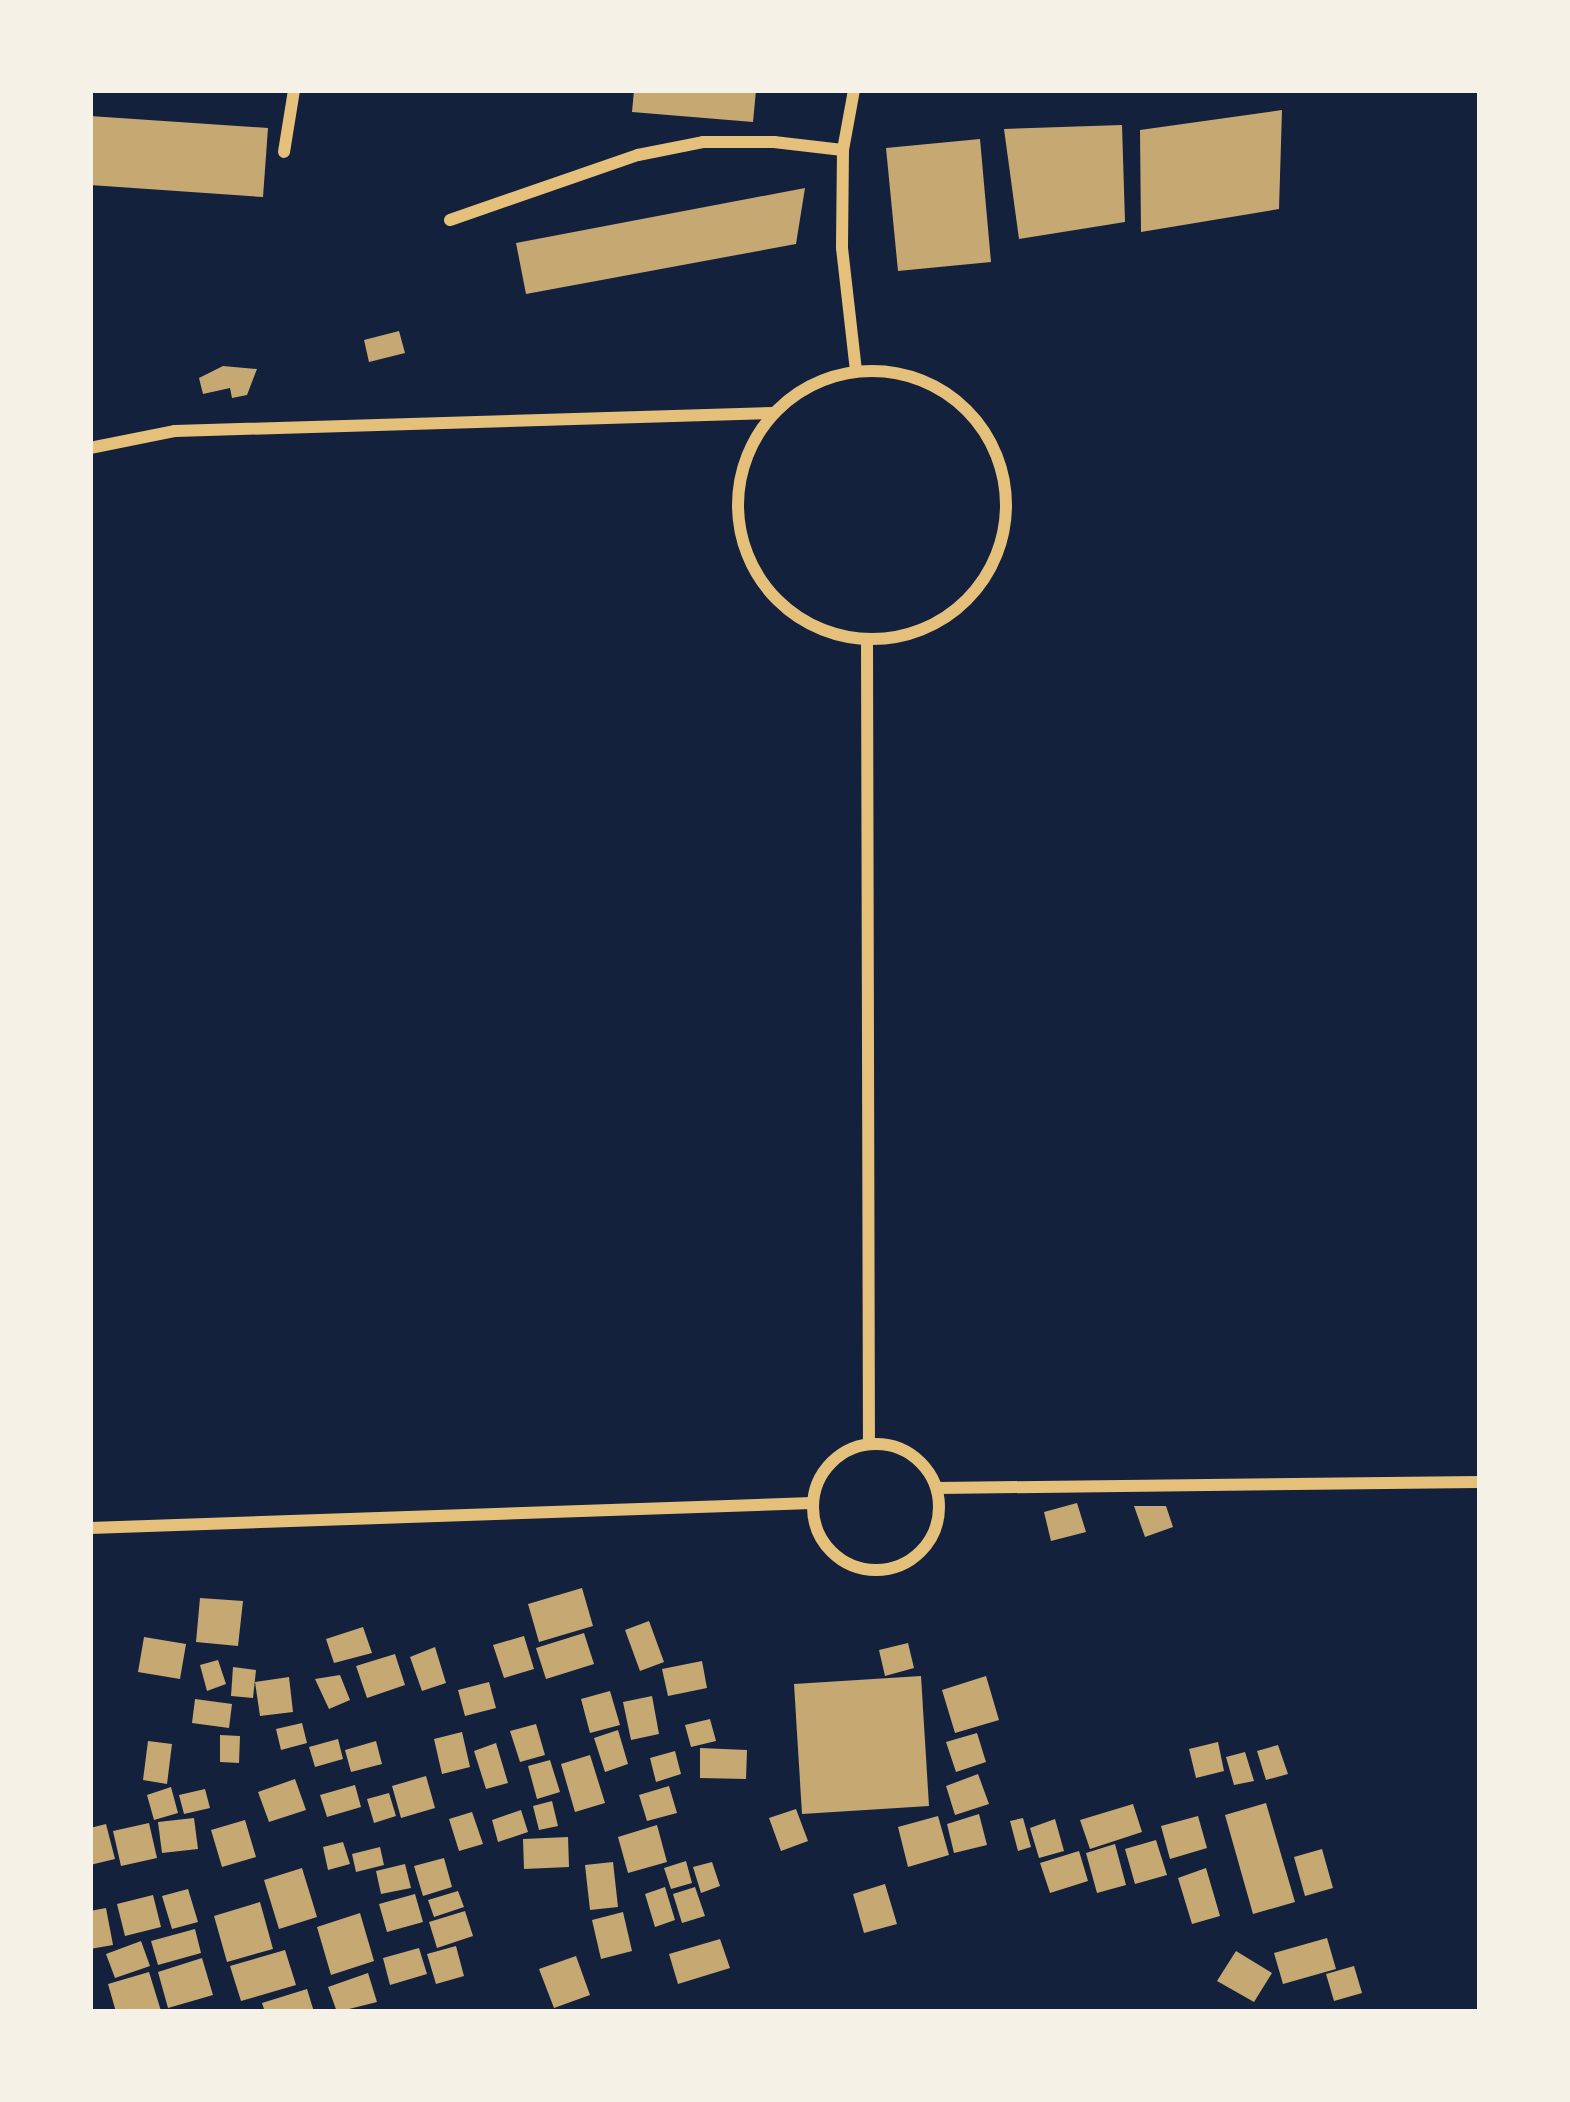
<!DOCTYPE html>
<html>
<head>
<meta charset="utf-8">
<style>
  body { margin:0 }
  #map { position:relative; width:1570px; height:2102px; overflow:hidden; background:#14213d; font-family:Karla,sans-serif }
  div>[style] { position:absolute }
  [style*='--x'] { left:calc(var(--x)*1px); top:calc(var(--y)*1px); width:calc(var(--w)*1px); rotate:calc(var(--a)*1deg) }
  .building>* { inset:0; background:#c6a872 }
  .minor>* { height:12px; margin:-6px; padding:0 6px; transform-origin:6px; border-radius:6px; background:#e5c07b }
  .minor>.ring { margin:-6px; padding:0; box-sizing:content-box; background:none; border:12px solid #e5c07b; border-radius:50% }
  span { translate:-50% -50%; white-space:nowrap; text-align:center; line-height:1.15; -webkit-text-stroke:9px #f6f1e7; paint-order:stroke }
  .frame { position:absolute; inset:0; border:93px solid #f6f1e7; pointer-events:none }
</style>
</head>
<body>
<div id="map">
  <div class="building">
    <div style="clip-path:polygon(634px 90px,756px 90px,753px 122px,632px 112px)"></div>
    <div style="clip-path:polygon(1282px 110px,1279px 209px,1141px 232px,1140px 130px)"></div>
    <div style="clip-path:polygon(90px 116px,268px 128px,263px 197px,90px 185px)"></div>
    <div style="clip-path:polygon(1122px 125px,1125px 222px,1019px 239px,1004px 129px)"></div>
    <div style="clip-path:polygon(980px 139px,991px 262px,898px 271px,886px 148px)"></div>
    <div style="clip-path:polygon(805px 188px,796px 244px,526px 294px,516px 243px)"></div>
    <div style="clip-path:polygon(399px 331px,405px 353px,369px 362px,364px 340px)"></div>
    <div style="clip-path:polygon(223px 366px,257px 369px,247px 395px,232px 398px,230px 388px,203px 394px,199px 378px)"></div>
    <div style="clip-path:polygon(1077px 1503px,1086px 1532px,1051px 1541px,1044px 1512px)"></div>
    <div style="clip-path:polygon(1134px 1506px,1166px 1506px,1173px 1527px,1145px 1537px)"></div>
    <div style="clip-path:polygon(582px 1588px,593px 1626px,539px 1642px,528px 1604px)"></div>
    <div style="clip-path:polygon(200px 1598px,243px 1601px,238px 1646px,196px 1642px)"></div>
    <div style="clip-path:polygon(649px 1621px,664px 1662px,640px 1671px,625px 1630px)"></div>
    <div style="clip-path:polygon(363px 1627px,372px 1653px,334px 1663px,326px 1639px)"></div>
    <div style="clip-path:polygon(584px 1633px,594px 1664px,546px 1679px,536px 1648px)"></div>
    <div style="clip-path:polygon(524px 1636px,534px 1669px,504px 1678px,493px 1645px)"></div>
    <div style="clip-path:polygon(144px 1637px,186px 1644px,180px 1679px,138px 1672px)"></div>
    <div style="clip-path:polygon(908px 1643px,914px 1668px,885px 1676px,879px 1650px)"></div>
    <div style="clip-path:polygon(435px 1647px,446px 1683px,422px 1691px,410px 1657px)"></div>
    <div style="clip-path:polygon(395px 1654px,405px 1685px,367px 1698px,356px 1666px)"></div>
    <div style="clip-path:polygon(218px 1660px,226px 1684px,207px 1691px,200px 1665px)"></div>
    <div style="clip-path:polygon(702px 1661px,707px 1688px,668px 1696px,662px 1669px)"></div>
    <div style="clip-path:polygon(233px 1667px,256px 1670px,253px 1698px,231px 1696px)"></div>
    <div style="clip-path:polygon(340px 1675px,350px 1700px,329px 1709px,315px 1679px)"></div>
    <div style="clip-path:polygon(921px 1676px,929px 1806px,802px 1814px,794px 1684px)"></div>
    <div style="clip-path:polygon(986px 1676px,999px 1720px,955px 1733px,942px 1690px)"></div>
    <div style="clip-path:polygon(289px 1677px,293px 1712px,260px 1716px,255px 1682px)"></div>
    <div style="clip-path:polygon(489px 1682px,496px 1708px,465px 1716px,458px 1690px)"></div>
    <div style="clip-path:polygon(610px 1691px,620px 1725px,590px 1733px,581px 1699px)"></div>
    <div style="clip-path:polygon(652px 1696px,659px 1734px,631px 1740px,623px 1702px)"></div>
    <div style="clip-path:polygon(195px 1699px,232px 1704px,229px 1728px,192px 1723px)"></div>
    <div style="clip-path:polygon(710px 1719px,716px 1741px,691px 1747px,685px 1725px)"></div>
    <div style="clip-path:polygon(302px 1723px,307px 1743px,281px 1750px,276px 1729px)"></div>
    <div style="clip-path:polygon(536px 1724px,545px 1755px,520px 1762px,510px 1731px)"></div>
    <div style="clip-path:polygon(618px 1730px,628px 1764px,605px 1772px,594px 1738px)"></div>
    <div style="clip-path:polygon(462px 1732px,470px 1767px,442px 1774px,434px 1739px)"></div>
    <div style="clip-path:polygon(977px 1733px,986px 1762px,956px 1772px,946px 1742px)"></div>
    <div style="clip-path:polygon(220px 1735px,240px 1736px,239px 1763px,220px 1762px)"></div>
    <div style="clip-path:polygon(338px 1739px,343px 1759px,315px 1767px,309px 1747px)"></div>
    <div style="clip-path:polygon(148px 1741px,172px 1744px,167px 1784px,143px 1780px)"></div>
    <div style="clip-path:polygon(376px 1741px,382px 1764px,351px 1772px,345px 1750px)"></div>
    <div style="clip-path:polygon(1218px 1742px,1224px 1771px,1196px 1778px,1189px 1749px)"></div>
    <div style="clip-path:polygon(496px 1743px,508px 1783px,486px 1789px,474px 1751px)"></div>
    <div style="clip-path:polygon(1278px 1745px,1288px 1774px,1266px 1780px,1257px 1751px)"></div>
    <div style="clip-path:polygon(700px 1748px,747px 1750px,746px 1779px,700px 1778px)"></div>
    <div style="clip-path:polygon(675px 1751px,681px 1774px,656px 1782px,650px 1758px)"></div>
    <div style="clip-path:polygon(1245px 1752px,1254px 1781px,1234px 1785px,1226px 1757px)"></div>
    <div style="clip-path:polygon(590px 1755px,605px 1803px,575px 1812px,561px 1764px)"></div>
    <div style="clip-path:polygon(550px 1760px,560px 1792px,537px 1799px,528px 1766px)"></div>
    <div style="clip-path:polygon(978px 1774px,989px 1804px,955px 1815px,946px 1786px)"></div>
    <div style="clip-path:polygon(426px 1776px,435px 1808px,401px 1818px,392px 1786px)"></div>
    <div style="clip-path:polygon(295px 1779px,306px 1810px,269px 1822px,258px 1792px)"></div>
    <div style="clip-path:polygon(355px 1785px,361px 1807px,327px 1817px,320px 1795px)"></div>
    <div style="clip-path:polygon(669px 1786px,677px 1813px,647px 1821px,639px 1795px)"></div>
    <div style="clip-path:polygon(171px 1787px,178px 1813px,154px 1820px,147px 1795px)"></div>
    <div style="clip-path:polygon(205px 1789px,210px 1808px,184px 1814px,179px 1795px)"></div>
    <div style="clip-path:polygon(389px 1793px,396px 1816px,374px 1823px,367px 1799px)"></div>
    <div style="clip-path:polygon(552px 1801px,558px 1826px,539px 1830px,533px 1806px)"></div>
    <div style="clip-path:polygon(1266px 1803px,1295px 1902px,1253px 1914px,1225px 1815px)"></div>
    <div style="clip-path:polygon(1133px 1804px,1142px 1832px,1090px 1849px,1080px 1820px)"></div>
    <div style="clip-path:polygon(796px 1809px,808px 1841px,781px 1851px,769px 1818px)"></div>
    <div style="clip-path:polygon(521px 1810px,528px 1832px,498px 1842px,492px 1820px)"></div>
    <div style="clip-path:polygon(472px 1812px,483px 1844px,459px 1851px,449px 1819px)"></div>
    <div style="clip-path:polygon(979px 1814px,987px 1845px,954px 1853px,947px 1824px)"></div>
    <div style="clip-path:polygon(938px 1816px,949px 1855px,908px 1867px,898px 1827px)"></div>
    <div style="clip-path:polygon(1198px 1816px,1207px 1848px,1170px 1859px,1161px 1826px)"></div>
    <div style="clip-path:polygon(194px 1818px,198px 1849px,162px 1853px,158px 1822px)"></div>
    <div style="clip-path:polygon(1023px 1818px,1031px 1847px,1018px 1851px,1010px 1821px)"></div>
    <div style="clip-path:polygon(1055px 1819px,1064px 1851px,1039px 1858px,1030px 1828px)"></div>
    <div style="clip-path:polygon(245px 1820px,256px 1857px,222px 1867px,211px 1830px)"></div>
    <div style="clip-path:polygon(149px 1823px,157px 1858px,121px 1866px,113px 1831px)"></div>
    <div style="clip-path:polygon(106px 1824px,115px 1859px,90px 1865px,90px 1828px)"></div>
    <div style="clip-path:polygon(657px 1825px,667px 1862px,628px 1873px,618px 1837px)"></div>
    <div style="clip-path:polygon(568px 1837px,569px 1867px,524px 1869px,523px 1839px)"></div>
    <div style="clip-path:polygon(1156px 1840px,1167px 1875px,1135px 1884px,1125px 1849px)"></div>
    <div style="clip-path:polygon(343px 1842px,350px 1864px,328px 1870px,323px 1847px)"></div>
    <div style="clip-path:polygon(1115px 1844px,1126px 1885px,1097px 1893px,1086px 1853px)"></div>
    <div style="clip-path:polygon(380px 1847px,384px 1865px,356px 1872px,352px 1854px)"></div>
    <div style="clip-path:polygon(1322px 1849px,1333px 1888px,1305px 1896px,1294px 1857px)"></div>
    <div style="clip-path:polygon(1079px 1851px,1088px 1881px,1050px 1893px,1040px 1863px)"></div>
    <div style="clip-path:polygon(444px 1858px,452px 1887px,423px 1896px,414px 1866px)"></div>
    <div style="clip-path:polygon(686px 1861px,692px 1883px,671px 1889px,664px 1868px)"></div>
    <div style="clip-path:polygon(613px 1862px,618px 1907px,590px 1910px,585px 1865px)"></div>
    <div style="clip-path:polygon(712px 1862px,720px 1886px,701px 1893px,693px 1867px)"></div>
    <div style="clip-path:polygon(405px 1864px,411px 1888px,381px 1894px,376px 1871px)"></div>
    <div style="clip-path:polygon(302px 1868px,317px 1917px,279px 1929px,264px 1880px)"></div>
    <div style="clip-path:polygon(1206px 1868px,1220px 1916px,1192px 1924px,1178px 1878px)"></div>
    <div style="clip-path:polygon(885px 1884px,897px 1924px,864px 1933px,853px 1894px)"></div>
    <div style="clip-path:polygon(665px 1887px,675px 1920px,655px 1927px,645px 1894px)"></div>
    <div style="clip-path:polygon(695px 1887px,705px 1916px,682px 1923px,673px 1894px)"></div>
    <div style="clip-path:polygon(188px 1889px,198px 1922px,172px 1929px,162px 1896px)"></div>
    <div style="clip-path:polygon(458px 1891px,464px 1907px,434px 1917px,428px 1900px)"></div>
    <div style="clip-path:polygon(415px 1894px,423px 1922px,387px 1932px,379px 1904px)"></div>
    <div style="clip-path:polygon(153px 1895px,161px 1927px,125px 1936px,117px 1904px)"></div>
    <div style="clip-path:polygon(260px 1902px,273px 1949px,227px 1962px,214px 1916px)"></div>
    <div style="clip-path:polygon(106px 1908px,113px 1945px,90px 1949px,90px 1911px)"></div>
    <div style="clip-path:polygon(465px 1911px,473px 1936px,437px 1948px,429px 1922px)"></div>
    <div style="clip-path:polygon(623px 1912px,632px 1951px,601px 1959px,592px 1920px)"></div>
    <div style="clip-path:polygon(360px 1913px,374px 1961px,331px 1975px,317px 1927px)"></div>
    <div style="clip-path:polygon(195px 1929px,201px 1953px,158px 1965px,151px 1941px)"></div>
    <div style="clip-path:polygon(1327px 1938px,1336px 1969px,1283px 1984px,1274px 1953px)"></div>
    <div style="clip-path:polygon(720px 1939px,730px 1968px,678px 1984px,669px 1954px)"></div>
    <div style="clip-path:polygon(141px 1941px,150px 1966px,115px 1978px,106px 1954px)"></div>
    <div style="clip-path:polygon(456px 1946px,464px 1976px,436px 1984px,427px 1954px)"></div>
    <div style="clip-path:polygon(419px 1948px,427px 1974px,390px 1985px,383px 1958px)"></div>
    <div style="clip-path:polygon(285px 1950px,296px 1985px,241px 2001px,230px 1966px)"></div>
    <div style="clip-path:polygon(1236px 1951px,1272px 1973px,1254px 2002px,1217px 1981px)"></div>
    <div style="clip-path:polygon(576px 1956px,590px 1995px,554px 2008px,539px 1969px)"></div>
    <div style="clip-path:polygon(202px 1958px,213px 1995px,168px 2008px,158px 1972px)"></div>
    <div style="clip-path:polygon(1354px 1966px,1362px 1993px,1334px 2001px,1326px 1974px)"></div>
    <div style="clip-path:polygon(149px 1972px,161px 2011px,116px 2012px,108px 1984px)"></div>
    <div style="clip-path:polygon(368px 1973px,377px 2002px,337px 2012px,328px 1987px)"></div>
    <div style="clip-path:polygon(307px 1989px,314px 2012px,265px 2012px,262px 2003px)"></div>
  </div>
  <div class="minor">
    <div style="--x:854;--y:90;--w:61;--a:100.4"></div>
    <div style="--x:843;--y:150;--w:98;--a:90.6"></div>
    <div style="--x:842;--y:248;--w:124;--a:83.5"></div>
    <div style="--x:284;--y:152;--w:63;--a:-80.8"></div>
    <div style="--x:450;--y:220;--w:199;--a:-19.1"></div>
    <div style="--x:638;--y:155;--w:66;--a:-11.3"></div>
    <div style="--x:703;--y:142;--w:71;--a:0"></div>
    <div style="--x:774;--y:142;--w:69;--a:6.6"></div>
    <div class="ring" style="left:738px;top:371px;width:256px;height:256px"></div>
    <div style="--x:90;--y:448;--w:87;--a:-11.3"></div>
    <div style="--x:175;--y:431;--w:598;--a:-1.72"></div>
    <div style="--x:867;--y:640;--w:804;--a:89.86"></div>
    <div class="ring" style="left:813px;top:1444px;width:114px;height:114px"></div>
    <div style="--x:937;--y:1488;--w:543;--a:-0.63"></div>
    <div style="--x:90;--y:1528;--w:722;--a:-1.98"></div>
  </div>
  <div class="frame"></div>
</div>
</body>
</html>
